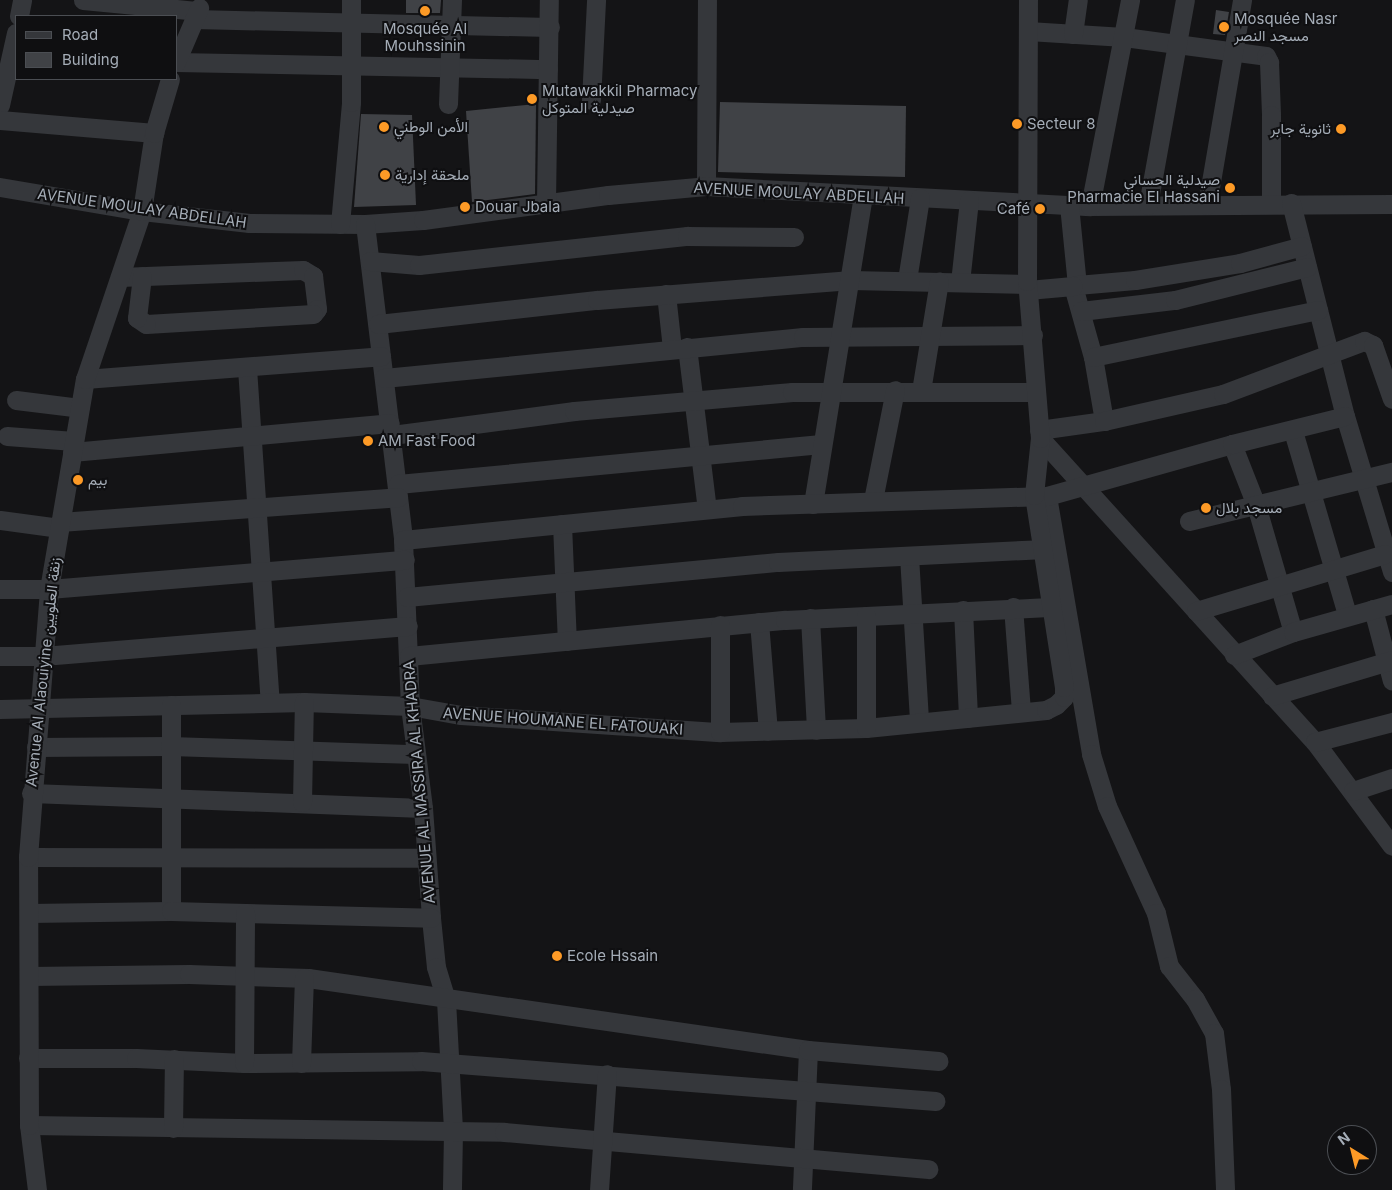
<!DOCTYPE html>
<html>
<head>
<meta charset="utf-8">
<style>
  body { margin:0 }
  #map { position:relative; width:1392px; height:1190px; overflow:hidden; background:#141416; font-family:Inter,Vazirmatn,sans-serif }
  div>[style] { position:absolute }
  [style*='--x'] { left:calc(var(--x)*1px); top:calc(var(--y)*1px); width:calc(var(--w)*1px); rotate:calc(var(--a)*1deg) }
  .building>* { inset:0; background:#404246 }
  .minor>* { height:19px; margin:-9.5px; padding:0 9.5px; transform-origin:9.5px; border-radius:9.5px; background:#35373b }
  .dots>* { width:14px; height:14px; translate:-50% -50%; box-sizing:border-box; border:2px solid #0f0f11; border-radius:50% }
  span { translate:-50% -50%; white-space:nowrap; text-align:center; line-height:1.15; -webkit-text-stroke:4px #0f0f11; paint-order:stroke }
  .poi-label { font-size:15px; color:#a5adb7 }
  .left { translate:0 -50%; text-align:left }
  .right { translate:-100% -50%; text-align:right }
  .street-label { font-size:15px; color:#a5adb7 }
  .legend { position:absolute; left:15px; top:15px; width:162px; height:65px; box-sizing:border-box; background:#0f0f11; border:1px solid #4b4e53; margin:0; padding:6px 9px; list-style:none; font-size:15px; color:#a5adb7 }
  .legend li { display:flex; align-items:center; gap:10px; height:25px }
  .legend b { width:25px; border:1px solid #4b4e53 }
  .north { position:absolute; left:1327px; top:1125px; width:50px; height:50px; box-sizing:border-box; background:#0f0f11; border:1px solid #4b4e53; border-radius:50%; rotate:324deg; font-size:14px; font-weight:700; line-height:20px; text-align:center; color:#a5adb7 }
  .north::after { content:''; display:block; margin:auto; width:18px; height:22px; background:#fd9a26; clip-path:polygon(50% 0,100% 100%,50% 72%,0 100%) }
</style>
</head>
<body>
<div id="map">
  <div class="building">
    <div style="clip-path:polygon(406px 0,441px 0,440px 13px,406px 13px)"></div>
    <div style="clip-path:polygon(1216px 10px,1229px 12px,1225px 35px,1213px 34px)"></div>
    <div style="clip-path:polygon(720px 102px,906px 106px,905px 177px,718px 172px)"></div>
    <div style="clip-path:polygon(536px 104px,535px 194px,472px 202px,466px 111px)"></div>
    <div style="clip-path:polygon(361px 114px,412px 115px,416px 205px,354px 207px)"></div>
  </div>
  <div class="minor">
    <div style="--x:83;--y:0;--w:116;--a:5.5"></div>
    <div style="--x:19;--y:16;--w:16;--a:-79"></div>
    <div style="--x:194;--y:19;--w:356;--a:1.3"></div>
    <div style="--x:1028;--y:31;--w:96;--a:3.6"></div>
    <div style="--x:1124;--y:37;--w:143;--a:7.6"></div>
    <div style="--x:1266;--y:56;--w:7;--a:63"></div>
    <div style="--x:1269;--y:62;--w:53;--a:87.8"></div>
    <div style="--x:1271;--y:115;--w:88;--a:90"></div>
    <div style="--x:1073;--y:34;--w:34;--a:-82"></div>
    <div style="--x:176;--y:62;--w:372;--a:1.1"></div>
    <div style="--x:176;--y:62;--w:59;--a:-66.9"></div>
    <div style="--x:591;--y:100;--w:100;--a:-87.1"></div>
    <div style="--x:448;--y:104;--w:104;--a:-87.8"></div>
    <div style="--x:0;--y:105;--w:74;--a:-77.5"></div>
    <div style="--x:0;--y:120;--w:155;--a:4.8"></div>
    <div style="--x:706;--y:186;--w:186;--a:-89.7"></div>
    <div style="--x:0;--y:187;--w:144;--a:9.6"></div>
    <div style="--x:142;--y:211;--w:108;--a:6.4"></div>
    <div style="--x:249;--y:223;--w:116;--a:0.5"></div>
    <div style="--x:365;--y:224;--w:58;--a:-3.9"></div>
    <div style="--x:423;--y:220;--w:187;--a:-7.7"></div>
    <div style="--x:608;--y:195;--w:98;--a:-5.2"></div>
    <div style="--x:706;--y:186;--w:385;--a:3"></div>
    <div style="--x:1090;--y:206;--w:302;--a:-0.4"></div>
    <div style="--x:546;--y:203;--w:203;--a:-89.2"></div>
    <div style="--x:1291;--y:203;--w:220;--a:75.8"></div>
    <div style="--x:1345;--y:416;--w:163;--a:73.2"></div>
    <div style="--x:1069;--y:205;--w:80;--a:84.3"></div>
    <div style="--x:1077;--y:285;--w:4;--a:166"></div>
    <div style="--x:1073;--y:286;--w:74;--a:74.3"></div>
    <div style="--x:1093;--y:357;--w:65;--a:80.2"></div>
    <div style="--x:1148;--y:205;--w:208;--a:-79.8"></div>
    <div style="--x:1207;--y:205;--w:208;--a:-80.3"></div>
    <div style="--x:1090;--y:206;--w:210;--a:-79"></div>
    <div style="--x:340;--y:224;--w:122;--a:-84.8"></div>
    <div style="--x:351;--y:102;--w:102;--a:-90"></div>
    <div style="--x:365;--y:224;--w:318;--a:83.1"></div>
    <div style="--x:403;--y:540;--w:166;--a:87.6"></div>
    <div style="--x:410;--y:706;--w:103;--a:82.7"></div>
    <div style="--x:423;--y:808;--w:110;--a:85.8"></div>
    <div style="--x:431;--y:918;--w:49;--a:84.2"></div>
    <div style="--x:436;--y:967;--w:34;--a:73"></div>
    <div style="--x:446;--y:1000;--w:131;--a:86.9"></div>
    <div style="--x:453;--y:1131;--w:59;--a:91"></div>
    <div style="--x:370;--y:261;--w:49;--a:4.7"></div>
    <div style="--x:419;--y:265;--w:270;--a:-6.2"></div>
    <div style="--x:687;--y:236;--w:107;--a:0.5"></div>
    <div style="--x:120;--y:277;--w:183;--a:-2.2"></div>
    <div style="--x:303;--y:270;--w:12;--a:31"></div>
    <div style="--x:313;--y:276;--w:33;--a:83"></div>
    <div style="--x:317;--y:309;--w:6;--a:129"></div>
    <div style="--x:313;--y:314;--w:167;--a:176.6"></div>
    <div style="--x:146;--y:324;--w:11;--a:-146"></div>
    <div style="--x:137;--y:318;--w:42;--a:-83.2"></div>
    <div style="--x:907;--y:280;--w:83;--a:-81"></div>
    <div style="--x:960;--y:282;--w:82;--a:-83.7"></div>
    <div style="--x:1077;--y:285;--w:58;--a:-4.9"></div>
    <div style="--x:1135;--y:280;--w:106;--a:-9.2"></div>
    <div style="--x:1240;--y:263;--w:64;--a:-15.3"></div>
    <div style="--x:1028;--y:290;--w:45;--a:-5.1"></div>
    <div style="--x:666;--y:294;--w:54;--a:83.7"></div>
    <div style="--x:1081;--y:311;--w:95;--a:-6.7"></div>
    <div style="--x:1175;--y:300;--w:136;--a:-14"></div>
    <div style="--x:378;--y:324;--w:220;--a:-6.3"></div>
    <div style="--x:597;--y:300;--w:255;--a:-4.5"></div>
    <div style="--x:851;--y:280;--w:176;--a:1.3"></div>
    <div style="--x:687;--y:347;--w:163;--a:83"></div>
    <div style="--x:1093;--y:357;--w:230;--a:-11.8"></div>
    <div style="--x:247;--y:368;--w:335;--a:86.1"></div>
    <div style="--x:384;--y:378;--w:421;--a:-5.6"></div>
    <div style="--x:803;--y:337;--w:230;--a:-0.5"></div>
    <div style="--x:85;--y:379;--w:297;--a:-4.4"></div>
    <div style="--x:921;--y:391;--w:111;--a:-80.7"></div>
    <div style="--x:16;--y:400;--w:64;--a:7.1"></div>
    <div style="--x:1039;--y:430;--w:66;--a:-7.9"></div>
    <div style="--x:1104;--y:421;--w:122;--a:-12.8"></div>
    <div style="--x:1223;--y:394;--w:151;--a:-20.6"></div>
    <div style="--x:1364;--y:341;--w:10;--a:24"></div>
    <div style="--x:1373;--y:345;--w:57;--a:70.6"></div>
    <div style="--x:1293;--y:431;--w:192;--a:73.6"></div>
    <div style="--x:392;--y:435;--w:184;--a:-7.5"></div>
    <div style="--x:574;--y:411;--w:219;--a:-5"></div>
    <div style="--x:792;--y:392;--w:244;--a:0"></div>
    <div style="--x:7;--y:436;--w:67;--a:4.3"></div>
    <div style="--x:1040;--y:438;--w:410;--a:47.9"></div>
    <div style="--x:1315;--y:742;--w:129;--a:53.5"></div>
    <div style="--x:1232;--y:444;--w:66;--a:68.5"></div>
    <div style="--x:1256;--y:505;--w:132;--a:73.8"></div>
    <div style="--x:72;--y:452;--w:319;--a:-5.2"></div>
    <div style="--x:398;--y:484;--w:425;--a:-5.4"></div>
    <div style="--x:1047;--y:496;--w:262;--a:80.3"></div>
    <div style="--x:1091;--y:754;--w:54;--a:72.9"></div>
    <div style="--x:1107;--y:806;--w:118;--a:65.4"></div>
    <div style="--x:1156;--y:913;--w:55;--a:76.2"></div>
    <div style="--x:1169;--y:966;--w:42;--a:51.8"></div>
    <div style="--x:1195;--y:999;--w:39;--a:61"></div>
    <div style="--x:1214;--y:1033;--w:56;--a:82.9"></div>
    <div style="--x:1221;--y:1089;--w:101;--a:87.7"></div>
    <div style="--x:873;--y:500;--w:112;--a:-78.7"></div>
    <div style="--x:813;--y:504;--w:313;--a:-80.8"></div>
    <div style="--x:0;--y:520;--w:60;--a:7.7"></div>
    <div style="--x:1189;--y:521;--w:209;--a:-13.6"></div>
    <div style="--x:60;--y:522;--w:339;--a:-4.2"></div>
    <div style="--x:562;--y:524;--w:117;--a:87.6"></div>
    <div style="--x:403;--y:540;--w:341;--a:-5.7"></div>
    <div style="--x:742;--y:506;--w:305;--a:-1.9"></div>
    <div style="--x:1047;--y:496;--w:192;--a:-15.7"></div>
    <div style="--x:1232;--y:444;--w:116;--a:-13.9"></div>
    <div style="--x:909;--y:556;--w:165;--a:86.5"></div>
    <div style="--x:0;--y:589;--w:49;--a:0"></div>
    <div style="--x:49;--y:589;--w:357;--a:-4.7"></div>
    <div style="--x:407;--y:597;--w:373;--a:-5.4"></div>
    <div style="--x:778;--y:562;--w:262;--a:-2.8"></div>
    <div style="--x:1013;--y:607;--w:105;--a:85.6"></div>
    <div style="--x:1373;--y:609;--w:74;--a:75.2"></div>
    <div style="--x:963;--y:610;--w:108;--a:87.3"></div>
    <div style="--x:1196;--y:611;--w:197;--a:-16.8"></div>
    <div style="--x:810;--y:618;--w:112;--a:86.9"></div>
    <div style="--x:759;--y:622;--w:109;--a:85.3"></div>
    <div style="--x:1234;--y:655;--w:63;--a:-21.3"></div>
    <div style="--x:1293;--y:632;--w:103;--a:-15.8"></div>
    <div style="--x:0;--y:656;--w:43;--a:0"></div>
    <div style="--x:43;--y:656;--w:366;--a:-4.7"></div>
    <div style="--x:409;--y:656;--w:378;--a:-5.5"></div>
    <div style="--x:785;--y:620;--w:264;--a:-2.8"></div>
    <div style="--x:1272;--y:696;--w:125;--a:-16.7"></div>
    <div style="--x:0;--y:709;--w:304;--a:-1.3"></div>
    <div style="--x:304;--y:702;--w:106;--a:2.2"></div>
    <div style="--x:410;--y:706;--w:52;--a:10"></div>
    <div style="--x:461;--y:715;--w:260;--a:3.8"></div>
    <div style="--x:720;--y:732;--w:146;--a:-1.6"></div>
    <div style="--x:866;--y:728;--w:181;--a:-5.7"></div>
    <div style="--x:1046;--y:710;--w:11;--a:-27"></div>
    <div style="--x:1056;--y:705;--w:11;--a:-45"></div>
    <div style="--x:1064;--y:697;--w:10;--a:-90"></div>
    <div style="--x:1064;--y:687;--w:194;--a:-98.9"></div>
    <div style="--x:1034;--y:495;--w:57;--a:-84"></div>
    <div style="--x:1040;--y:438;--w:158;--a:-94.7"></div>
    <div style="--x:1027;--y:281;--w:281;--a:-89.8"></div>
    <div style="--x:866;--y:728;--w:112;--a:-90"></div>
    <div style="--x:720;--y:732;--w:107;--a:-90"></div>
    <div style="--x:1315;--y:742;--w:80;--a:-14.6"></div>
    <div style="--x:36;--y:747;--w:134;--a:-0.4"></div>
    <div style="--x:170;--y:746;--w:245;--a:1.9"></div>
    <div style="--x:1353;--y:791;--w:41;--a:-18.4"></div>
    <div style="--x:31;--y:793;--w:392;--a:2.2"></div>
    <div style="--x:302;--y:802;--w:100;--a:-88.9"></div>
    <div style="--x:28;--y:857;--w:398;--a:0.1"></div>
    <div style="--x:171;--y:911;--w:206;--a:-90"></div>
    <div style="--x:29;--y:913;--w:142;--a:-0.8"></div>
    <div style="--x:171;--y:911;--w:260;--a:1.5"></div>
    <div style="--x:29;--y:976;--w:160;--a:-0.7"></div>
    <div style="--x:189;--y:974;--w:119;--a:1.9"></div>
    <div style="--x:308;--y:978;--w:505;--a:8.19"></div>
    <div style="--x:808;--y:1050;--w:140;--a:92.5"></div>
    <div style="--x:808;--y:1050;--w:131;--a:4.8"></div>
    <div style="--x:28;--y:1058;--w:108;--a:0"></div>
    <div style="--x:136;--y:1058;--w:108;--a:2.7"></div>
    <div style="--x:244;--y:1063;--w:177;--a:-0.6"></div>
    <div style="--x:421;--y:1061;--w:516;--a:4.45"></div>
    <div style="--x:244;--y:1063;--w:150;--a:-89.6"></div>
    <div style="--x:301;--y:1063;--w:85;--a:-88"></div>
    <div style="--x:29;--y:1125;--w:475;--a:0.8"></div>
    <div style="--x:504;--y:1132;--w:426;--a:5"></div>
    <div style="--x:173;--y:1128;--w:69;--a:-89.2"></div>
    <div style="--x:37;--y:1190;--w:65;--a:-97"></div>
    <div style="--x:29;--y:1125;--w:268;--a:-90.2"></div>
    <div style="--x:28;--y:857;--w:269;--a:-85.5"></div>
    <div style="--x:49;--y:589;--w:213;--a:-80.3"></div>
    <div style="--x:85;--y:379;--w:177;--a:-71.3"></div>
    <div style="--x:142;--y:211;--w:79;--a:-81.3"></div>
    <div style="--x:154;--y:133;--w:56;--a:-73.5"></div>
    <div style="--x:599;--y:1190;--w:116;--a:-86.1"></div>
  </div>
  <div class="dots">
    <div style="left:425px;top:11px;background:#fd9a26"></div>
    <div style="left:1224px;top:27px;background:#fd9a26"></div>
    <div style="left:532px;top:99px;background:#fd9a26"></div>
    <div style="left:1017px;top:124px;background:#fd9a26"></div>
    <div style="left:384px;top:127px;background:#fd9a26"></div>
    <div style="left:1341px;top:129px;background:#fd9a26"></div>
    <div style="left:385px;top:175px;background:#fd9a26"></div>
    <div style="left:1230px;top:188px;background:#fd9a26"></div>
    <div style="left:465px;top:207px;background:#fd9a26"></div>
    <div style="left:1040px;top:209px;background:#fd9a26"></div>
    <div style="left:368px;top:441px;background:#fd9a26"></div>
    <div style="left:78px;top:480px;background:#fd9a26"></div>
    <div style="left:1206px;top:508px;background:#fd9a26"></div>
    <div style="left:557px;top:956px;background:#fd9a26"></div>
  </div>
  <div class="poi-label">
    <span class="left" style="left:1234px;top:27px">Mosquée Nasr<br>مسجد النصر</span>
    <span style="left:425px;top:37px">Mosquée Al<br>Mouhssinin</span>
    <span class="left" style="left:542px;top:99px">Mutawakkil Pharmacy<br>صيدلية المتوكل</span>
    <span class="left" style="left:1027px;top:124px">Secteur 8</span>
    <span class="left" style="left:394px;top:127px">الأمن الوطني</span>
    <span class="right" style="left:1331px;top:129px">ثانوية جابر</span>
    <span class="left" style="left:395px;top:175px">ملحقة إدارية</span>
    <span class="right" style="left:1220px;top:188px">صيدلية الحساني<br>Pharmacie El Hassani</span>
    <span class="left" style="left:475px;top:207px">Douar Jbala</span>
    <span class="right" style="left:1030px;top:209px">Café</span>
    <span class="left" style="left:378px;top:441px">AM Fast Food</span>
    <span class="left" style="left:88px;top:480px">بيم</span>
    <span class="left" style="left:1216px;top:508px">مسجد بلال</span>
    <span class="left" style="left:567px;top:956px">Ecole Hssain</span>
  </div>
  <div class="street-label">
    <span style="left:799px;top:193px;rotate:3deg">AVENUE MOULAY ABDELLAH</span>
    <span style="left:142px;top:208px;rotate:8deg">AVENUE MOULAY ABDELLAH</span>
    <span style="left:43px;top:672px;rotate:-84deg">Avenue Al Alaouiyine زنقة العلويين</span>
    <span style="left:563px;top:721px;rotate:4deg">AVENUE HOUMANE EL FATOUAKI</span>
    <span style="left:419px;top:782px;rotate:-95deg">AVENUE AL MASSIRA AL KHADRA</span>
  </div>
  <ul class="legend">
  <li><b style="height:6px;background:#35373b"></b>Road</li>
  <li><b style="height:14px;background:#404246"></b>Building</li>
  </ul>
  <div class="north">N</div>
</div>
</body>
</html>
